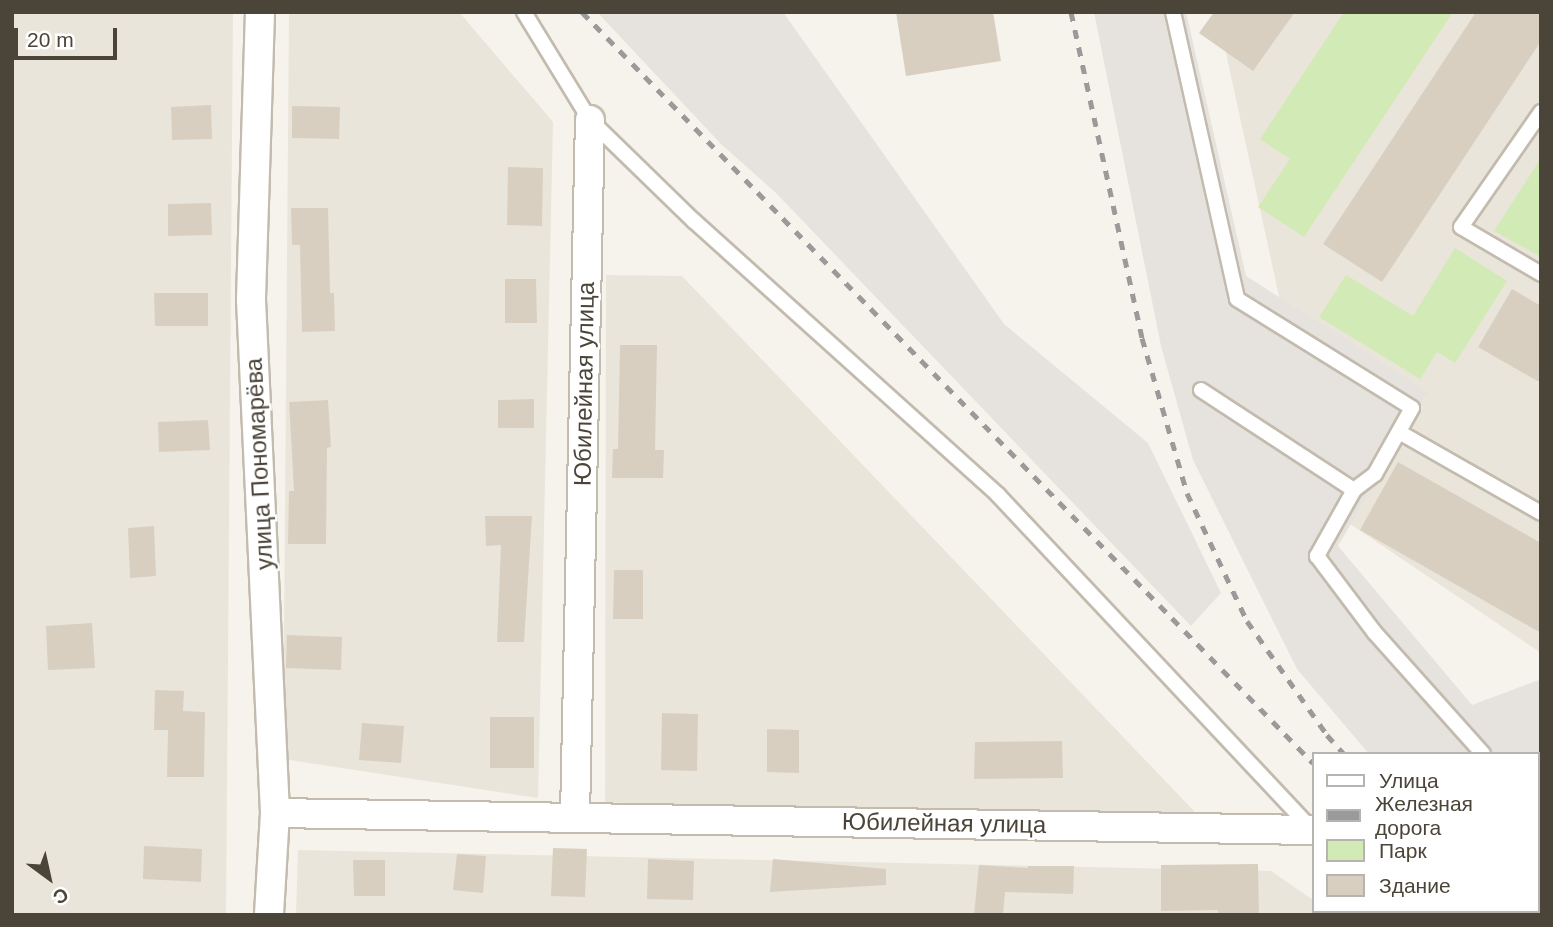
<!DOCTYPE html>
<html>
<head>
<meta charset="utf-8">
<style>
  body { margin:0 }
  #map { position:relative; width:1553px; height:927px; overflow:hidden; background:#f6f3ec; font-family:Helvetica,sans-serif }
  div>[style] { position:absolute }
  [style*='--x'] { left:calc(var(--x)*1px); top:calc(var(--y)*1px); width:calc(var(--w)*1px); rotate:calc(var(--a)*1deg) }
  .residential>* { inset:0; background:#eae5da }
  .industrial>* { inset:0; background:#e6e2dd }
  .green>* { inset:0; background:#d2eab5 }
  .building>* { inset:0; background:#d8cfc1 }
  .roads { filter:drop-shadow(2px 0 #c2bbae) drop-shadow(-2px 0 #c2bbae) drop-shadow(0 2px #c2bbae) drop-shadow(0 -2px #c2bbae) }
  .lane>* { height:14px; margin:-7px; padding:0 7px; transform-origin:7px; border-radius:7px; background:#fff }
  .street>* { height:28px; margin:-14px; padding:0 14px; transform-origin:14px; border-radius:14px; background:#fff }
  .rail>* { height:5px; margin-top:-2.5px; transform-origin:0; background:repeating-linear-gradient(90deg,#9a9a9a 0 9px,transparent 0 18px) }
  span { translate:-50% -50%; white-space:nowrap; text-align:center; line-height:1.15; -webkit-text-stroke:5px #fff; paint-order:stroke }
  .street-label { font-size:24px; color:#4b4439 }
  .frame { position:absolute; inset:0; border:14px solid #4b4439; pointer-events:none }
  .legend { position:absolute; left:1312px; top:752px; width:228px; height:161px; box-sizing:border-box; background:#fff; border:2px solid #b7b4b0; margin:0; padding:9px 12px; list-style:none; font-size:21px; color:#4b4439 }
  .legend li { display:flex; align-items:center; gap:14px; height:35px }
  .legend b { width:35px; border:2px solid #b7b4b0 }
  .north { position:absolute; left:14px; top:843px; width:70px; height:70px; -webkit-text-stroke:5px #fff; paint-order:stroke; rotate:147deg; font-size:19px; font-weight:700; line-height:28px; text-align:center; color:#4b4439 }
  .north::after { content:''; display:block; margin:auto; width:24px; height:32px; background:#4b4439; clip-path:polygon(50% 0,100% 100%,50% 72%,0 100%) }
  .scale { position:absolute; left:14px; top:28px; width:103px; height:32px; box-sizing:border-box; border:4px solid #4b4439; border-top:0; padding-left:9px; font-size:21px; line-height:24px; white-space:nowrap; color:#4b4439; -webkit-text-stroke:5px #fff; paint-order:stroke }
</style>
</head>
<body>
<div id="map">
  <div class="residential">
    <div style="clip-path:polygon(12px 12px,233px 12px,226px 915px,12px 915px)"></div>
    <div style="clip-path:polygon(289px 12px,459px 12px,553px 122px,538px 798px,283px 759px)"></div>
    <div style="clip-path:polygon(1217px 12px,1541px 12px,1541px 653px,1325px 507px)"></div>
    <div style="clip-path:polygon(606px 275px,682px 276px,1217px 835px,605px 802px)"></div>
    <div style="clip-path:polygon(298px 850px,1271px 871px,1313px 900px,1313px 911px,1330px 911px,1335px 915px,296px 915px)"></div>
  </div>
  <div class="industrial">
    <div style="clip-path:polygon(597px 12px,783px 12px,1004px 324px,1148px 443px,1221px 593px,1191px 626px,776px 193px,721px 144px)"></div>
    <div style="clip-path:polygon(1094px 12px,1186px 12px,1246px 276px,1428px 392px,1338px 546px,1472px 705px,1539px 680px,1541px 683px,1541px 915px,1504px 915px,1501px 911px,1537px 911px,1537px 754px,1369px 754px,1297px 669px,1193px 460px,1161px 346px)"></div>
  </div>
  <div class="green">
    <div style="clip-path:polygon(1344px 12px,1453px 12px,1304px 237px,1258px 207px,1290px 159px,1260px 139px)"></div>
    <div style="clip-path:polygon(1541px 158px,1541px 257px,1494px 231px)"></div>
    <div style="clip-path:polygon(1455px 248px,1507px 281px,1455px 363px,1437px 352px,1420px 379px,1319px 317px,1346px 275px,1413px 316px)"></div>
  </div>
  <div class="building">
    <div style="clip-path:polygon(896px 12px,993px 12px,1001px 61px,906px 76px)"></div>
    <div style="clip-path:polygon(1214px 12px,1295px 12px,1253px 71px,1199px 33px)"></div>
    <div style="clip-path:polygon(1476px 12px,1541px 12px,1541px 41px,1382px 282px,1323px 244px)"></div>
    <div style="clip-path:polygon(211px 105px,212px 139px,172px 140px,171px 107px)"></div>
    <div style="clip-path:polygon(292px 106px,340px 107px,339px 139px,292px 138px)"></div>
    <div style="clip-path:polygon(508px 167px,543px 168px,542px 226px,507px 225px)"></div>
    <div style="clip-path:polygon(211px 203px,212px 235px,168px 236px,168px 204px)"></div>
    <div style="clip-path:polygon(291px 208px,328px 208px,330px 293px,334px 293px,335px 331px,302px 332px,300px 245px,292px 245px)"></div>
    <div style="clip-path:polygon(505px 279px,536px 279px,537px 323px,505px 323px)"></div>
    <div style="clip-path:polygon(1512px 289px,1541px 306px,1541px 383px,1478px 347px)"></div>
    <div style="clip-path:polygon(154px 293px,208px 293px,208px 326px,155px 326px)"></div>
    <div style="clip-path:polygon(620px 345px,657px 345px,655px 450px,664px 450px,663px 478px,612px 478px,613px 449px,618px 449px)"></div>
    <div style="clip-path:polygon(534px 399px,534px 428px,498px 428px,498px 400px)"></div>
    <div style="clip-path:polygon(328px 400px,331px 447px,327px 448px,326px 544px,288px 544px,289px 491px,294px 491px,289px 402px)"></div>
    <div style="clip-path:polygon(208px 420px,210px 450px,159px 452px,158px 422px)"></div>
    <div style="clip-path:polygon(1398px 462px,1541px 543px,1541px 633px,1360px 530px)"></div>
    <div style="clip-path:polygon(485px 516px,532px 516px,524px 642px,497px 642px,501px 545px,486px 546px)"></div>
    <div style="clip-path:polygon(154px 526px,156px 576px,130px 578px,128px 528px)"></div>
    <div style="clip-path:polygon(614px 570px,643px 570px,643px 619px,613px 619px)"></div>
    <div style="clip-path:polygon(92px 623px,95px 668px,48px 670px,46px 626px)"></div>
    <div style="clip-path:polygon(287px 635px,342px 637px,341px 670px,286px 668px)"></div>
    <div style="clip-path:polygon(155px 690px,184px 691px,183px 711px,205px 712px,204px 777px,167px 777px,168px 730px,154px 730px)"></div>
    <div style="clip-path:polygon(662px 713px,698px 714px,697px 771px,661px 770px)"></div>
    <div style="clip-path:polygon(490px 717px,534px 717px,534px 768px,490px 768px)"></div>
    <div style="clip-path:polygon(362px 723px,404px 726px,401px 763px,359px 760px)"></div>
    <div style="clip-path:polygon(767px 729px,799px 730px,799px 773px,767px 772px)"></div>
    <div style="clip-path:polygon(1062px 741px,1063px 778px,974px 779px,975px 742px)"></div>
    <div style="clip-path:polygon(144px 846px,202px 849px,201px 882px,143px 879px)"></div>
    <div style="clip-path:polygon(553px 848px,587px 849px,585px 897px,551px 896px)"></div>
    <div style="clip-path:polygon(457px 854px,486px 856px,483px 893px,453px 890px)"></div>
    <div style="clip-path:polygon(648px 859px,694px 861px,693px 900px,647px 899px)"></div>
    <div style="clip-path:polygon(773px 859px,886px 869px,886px 885px,770px 892px)"></div>
    <div style="clip-path:polygon(353px 860px,385px 860px,385px 896px,354px 896px)"></div>
    <div style="clip-path:polygon(1258px 864px,1259px 915px,1218px 915px,1218px 910px,1161px 911px,1161px 865px)"></div>
    <div style="clip-path:polygon(979px 865px,1028px 868px,1028px 866px,1074px 866px,1073px 894px,1005px 892px,1003px 915px,974px 915px)"></div>
  </div>
  <div class="roads">
    <div class="lane">
      <div style="--x:524;--y:12;--w:127;--a:58.6"></div>
      <div style="--x:590;--y:120;--w:145;--a:44.2"></div>
      <div style="--x:694;--y:221;--w:409;--a:42"></div>
      <div style="--x:998;--y:495;--w:458;--a:46.8"></div>
      <div style="--x:1173;--y:12;--w:294;--a:77.4"></div>
      <div style="--x:1237;--y:299;--w:206;--a:31.9"></div>
      <div style="--x:1412;--y:408;--w:76;--a:119.3"></div>
      <div style="--x:1375;--y:474;--w:26;--a:143"></div>
      <div style="--x:1354;--y:490;--w:76;--a:119.3"></div>
      <div style="--x:1317;--y:556;--w:96;--a:53"></div>
      <div style="--x:1375;--y:633;--w:162;--a:48.2"></div>
      <div style="--x:1541;--y:112;--w:140;--a:124.8"></div>
      <div style="--x:1461;--y:227;--w:93;--a:30.4"></div>
      <div style="--x:1201;--y:390;--w:183;--a:33.2"></div>
      <div style="--x:1399;--y:432;--w:163;--a:29.7"></div>
      <div style="--x:1537;--y:814;--w:6;--a:45"></div>
    </div>
    <div class="street">
      <div style="--x:260;--y:12;--w:288;--a:91.8"></div>
      <div style="--x:251;--y:300;--w:514;--a:87.32"></div>
      <div style="--x:275;--y:813;--w:102;--a:93.4"></div>
      <div style="--x:275;--y:813;--w:1038;--a:0.94"></div>
      <div style="--x:575;--y:816;--w:696;--a:-88.77"></div>
      <div style="--x:1401;--y:911;--w:6;--a:45"></div>
    </div>
  </div>
  <div class="rail">
    <div style="--x:582;--y:12;--w:1048;--a:45.77"></div>
    <div style="--x:1071;--y:12;--w:334;--a:77.7"></div>
    <div style="--x:1142;--y:338;--w:161;--a:73.8"></div>
    <div style="--x:1187;--y:493;--w:141;--a:64.9"></div>
    <div style="--x:1247;--y:621;--w:139;--a:54.9"></div>
    <div style="--x:1327;--y:735;--w:25;--a:48"></div>
    <div style="--x:1466;--y:911;--w:5;--a:53"></div>
  </div>
  <div class="street-label">
    <span style="left:584px;top:384px;rotate:-89deg">Юбилейная улица</span>
    <span style="left:259px;top:464px;rotate:-93deg">улица Пономарёва</span>
    <span style="left:944px;top:823px;rotate:1deg">Юбилейная улица</span>
  </div>
  <div class="frame"></div>
  <ul class="legend">
  <li><b style="height:9px;background:#fff"></b>Улица</li>
  <li><b style="height:9px;background:#9a9a9a"></b>Железная дорога</li>
  <li><b style="height:19px;background:#d2eab5"></b>Парк</li>
  <li><b style="height:19px;background:#d8cfc1"></b>Здание</li>
  </ul>
  <div class="north">С</div>
  <div class="scale">20 m</div>
</div>
</body>
</html>
